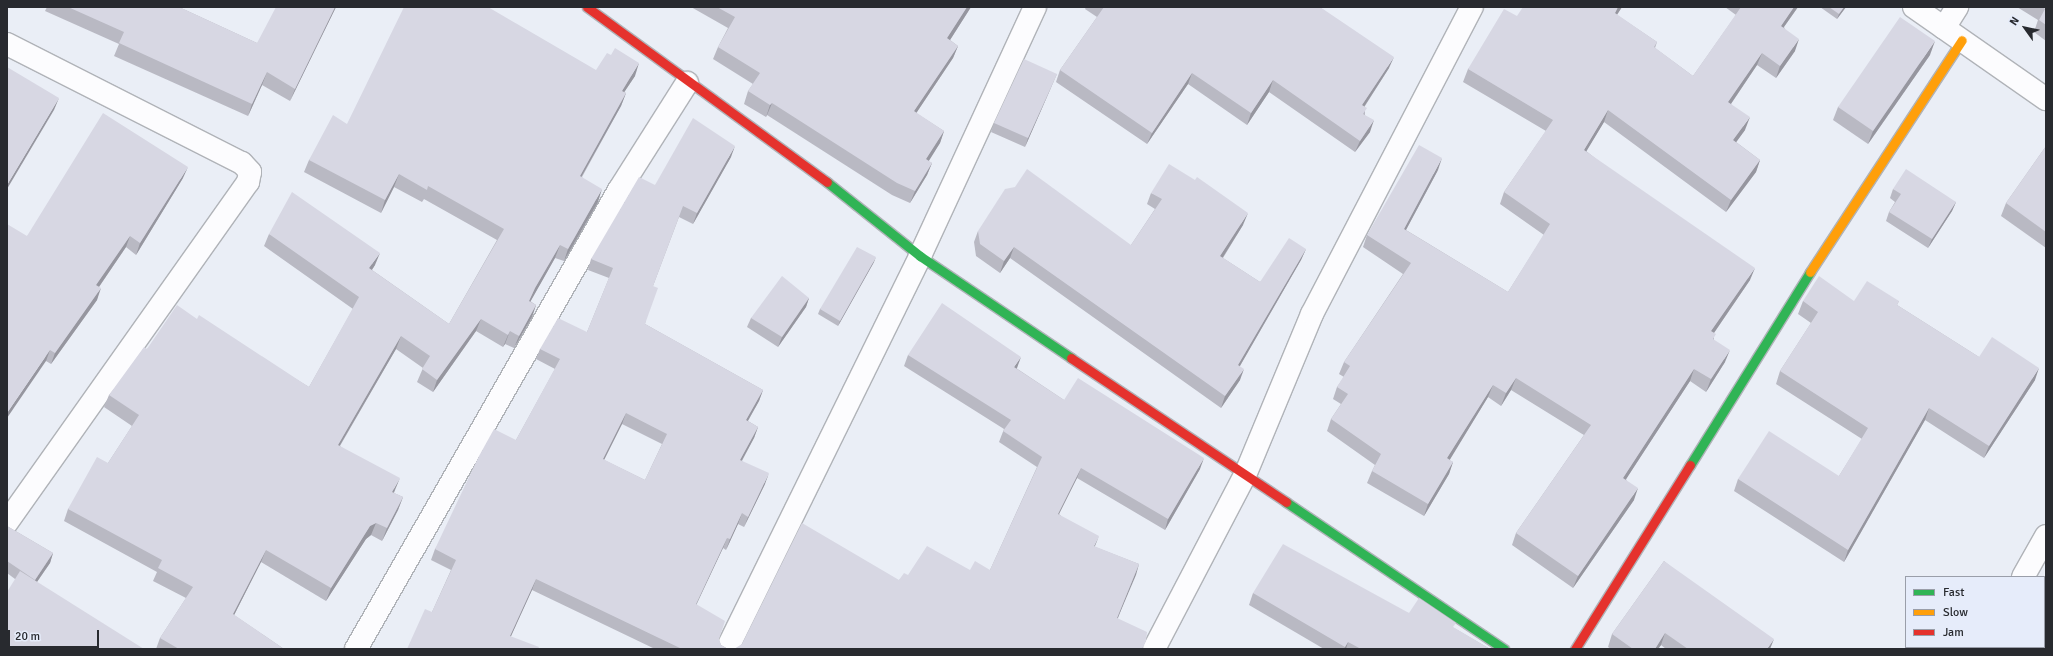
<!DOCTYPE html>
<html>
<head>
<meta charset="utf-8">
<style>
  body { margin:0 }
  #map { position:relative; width:2053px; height:656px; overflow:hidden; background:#eaeef6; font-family:Signika,sans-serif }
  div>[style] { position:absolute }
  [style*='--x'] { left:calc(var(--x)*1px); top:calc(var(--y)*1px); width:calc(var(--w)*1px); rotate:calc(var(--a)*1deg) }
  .roads { filter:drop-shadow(1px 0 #b0b3b8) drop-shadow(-1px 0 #b0b3b8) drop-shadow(0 1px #b0b3b8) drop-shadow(0 -1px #b0b3b8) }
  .street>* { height:22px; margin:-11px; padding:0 11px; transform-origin:11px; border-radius:11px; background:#fcfcfe }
  .fast>* { height:9px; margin:-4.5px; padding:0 4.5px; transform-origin:4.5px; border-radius:4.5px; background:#30b455 }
  .slow>* { height:9px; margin:-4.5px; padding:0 4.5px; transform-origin:4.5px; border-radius:4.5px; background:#ff9f0a }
  .jam>* { height:9px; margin:-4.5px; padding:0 4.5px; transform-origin:4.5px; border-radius:4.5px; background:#e5322d }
  .wall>* { inset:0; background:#b9b9c3 }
  .shaded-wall>* { inset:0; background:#96969f }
  .building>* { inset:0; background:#d7d7e3 }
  span { translate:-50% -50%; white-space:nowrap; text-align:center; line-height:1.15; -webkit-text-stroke:3.5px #e6ecfa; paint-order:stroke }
  .frame { position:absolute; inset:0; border:8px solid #282a2f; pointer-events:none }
  .legend { position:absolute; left:1905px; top:576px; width:140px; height:72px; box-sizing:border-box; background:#e6ecfa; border:1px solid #9a9ea9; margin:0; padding:5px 7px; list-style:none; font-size:12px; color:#282a2f }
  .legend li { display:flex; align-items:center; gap:8px; height:20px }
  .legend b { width:20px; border:1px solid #9a9ea9 }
  .north { position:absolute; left:2005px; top:8px; width:40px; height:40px; -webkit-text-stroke:3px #e6ecfa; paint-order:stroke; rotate:303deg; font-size:11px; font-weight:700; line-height:16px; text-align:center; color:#282a2f }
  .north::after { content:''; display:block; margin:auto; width:14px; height:18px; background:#282a2f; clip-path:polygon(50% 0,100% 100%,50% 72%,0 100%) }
  .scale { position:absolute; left:8px; top:630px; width:91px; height:18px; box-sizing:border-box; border:2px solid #282a2f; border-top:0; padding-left:5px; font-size:12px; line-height:14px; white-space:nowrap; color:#282a2f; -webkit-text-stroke:3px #e6ecfa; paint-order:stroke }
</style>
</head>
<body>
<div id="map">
  <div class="roads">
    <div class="street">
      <div style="--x:1914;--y:7;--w:161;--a:34.9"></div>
      <div style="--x:1944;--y:28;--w:25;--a:-58"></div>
      <div style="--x:7;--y:44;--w:263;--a:26.9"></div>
      <div style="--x:242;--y:163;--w:12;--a:48"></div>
      <div style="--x:250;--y:172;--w:10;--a:101"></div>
      <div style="--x:248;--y:182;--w:418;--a:125.3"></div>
      <div style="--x:2023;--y:577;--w:47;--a:-60.7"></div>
      <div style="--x:356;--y:649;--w:529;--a:-60.19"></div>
      <div style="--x:619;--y:190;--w:127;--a:-57.6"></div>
      <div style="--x:727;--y:649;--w:438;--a:-63.8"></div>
      <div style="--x:920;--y:256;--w:274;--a:-65.2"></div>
      <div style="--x:1154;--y:649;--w:196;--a:-62.4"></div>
      <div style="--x:1245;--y:475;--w:174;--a:-67.4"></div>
      <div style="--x:1312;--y:314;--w:346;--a:-62.5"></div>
      <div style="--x:1983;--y:649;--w:2;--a:-63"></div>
    </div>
    <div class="fast">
      <div style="--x:827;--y:182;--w:119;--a:38.5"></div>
      <div style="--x:920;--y:256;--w:182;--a:34"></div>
      <div style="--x:1690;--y:465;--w:227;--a:-58.1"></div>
      <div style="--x:1286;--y:502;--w:263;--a:34"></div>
    </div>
    <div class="slow">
      <div style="--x:1810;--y:272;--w:277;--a:-56.8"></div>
    </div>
    <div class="jam">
      <div style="--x:587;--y:7;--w:297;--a:36.1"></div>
      <div style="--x:1071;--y:358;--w:259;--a:33.8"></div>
      <div style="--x:1575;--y:649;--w:217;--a:-58"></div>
    </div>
  </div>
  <div class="wall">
    <div style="clip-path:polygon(47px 7px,179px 7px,257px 43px,336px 7px,290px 101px,262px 85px,248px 116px,114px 56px,119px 44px,45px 11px)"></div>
    <div style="clip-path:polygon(691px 7px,971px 7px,950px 40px,958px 46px,953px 58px,916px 113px,944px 131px,940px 143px,928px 161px,932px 163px,927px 175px,910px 203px,892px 195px,767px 115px,766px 117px,744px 104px,748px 91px,753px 84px,713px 59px,718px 47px,728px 28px)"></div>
    <div style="clip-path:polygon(1086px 7px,1320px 7px,1389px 68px,1365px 106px,1365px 115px,1370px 132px,1355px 152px,1269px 92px,1247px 125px,1188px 84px,1147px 144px,1056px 82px,1060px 70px,1097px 17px,1085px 9px)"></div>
    <div style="clip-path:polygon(1622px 7px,1617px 15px,1657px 42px,1655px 48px,1693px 76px,1736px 15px,1725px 7px,1798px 7px,1784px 27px,1795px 51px,1776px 78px,1757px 65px,1731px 104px,1745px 130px,1736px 142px,1760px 160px,1756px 172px,1726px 212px,1604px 122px,1586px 151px,1750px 280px,1714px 333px,1714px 340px,1725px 362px,1706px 392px,1690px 381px,1626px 479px,1634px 500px,1573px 588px,1512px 545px,1516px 533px,1584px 435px,1511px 390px,1501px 406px,1488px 397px,1449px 460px,1453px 462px,1449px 474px,1424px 516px,1367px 483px,1372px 471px,1375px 465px,1327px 431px,1331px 419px,1341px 404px,1333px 399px,1337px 387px,1344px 377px,1339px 374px,1344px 362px,1403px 274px,1363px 247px,1367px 235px,1438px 170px,1406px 230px,1508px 292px,1544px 235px,1500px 204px,1504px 192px,1546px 131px,1463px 82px,1468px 69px,1517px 16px)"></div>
    <div style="clip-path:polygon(1820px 7px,1846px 7px,1837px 19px)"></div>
    <div style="clip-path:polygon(2017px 7px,2046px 7px,2046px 41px,2034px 32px,2038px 20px)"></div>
    <div style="clip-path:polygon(1930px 55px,1868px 144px,1833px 120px,1838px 107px)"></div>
    <div style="clip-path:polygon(596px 70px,635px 76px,624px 92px,626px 93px,621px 106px,582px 177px,598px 202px,564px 261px,555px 258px,531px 300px,530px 301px,536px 305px,532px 317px,514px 348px,505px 344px,503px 347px,476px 331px,433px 392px,417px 382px,423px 368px,396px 349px,340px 446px,395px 490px,394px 493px,403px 497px,398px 510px,382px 541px,371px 535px,366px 539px,326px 601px,261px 562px,234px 615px,284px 649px,156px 649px,160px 638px,186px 598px,153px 581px,157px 572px,64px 521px,68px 509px,108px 463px,132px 426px,104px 407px,109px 395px,147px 349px,197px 319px,309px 387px,353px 309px,264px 246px,269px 234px,375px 265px,372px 270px,449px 324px,497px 240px,424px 199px,422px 202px,394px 187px,381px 213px,304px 172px,309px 160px,347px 124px)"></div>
    <div style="clip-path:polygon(1057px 74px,1053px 83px,1025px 147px,991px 132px,994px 123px)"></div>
    <div style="clip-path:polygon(2046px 146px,2046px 248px,2001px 216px,2006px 203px)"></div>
    <div style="clip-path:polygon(evenodd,731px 157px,693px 224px,679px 217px,653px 286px,645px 324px,763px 390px,759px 401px,748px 421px,758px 427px,754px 438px,742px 461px,765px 484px,744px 527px,738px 524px,726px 550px,723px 548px,696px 604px,719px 640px,721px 645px,728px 649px,655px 649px,532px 590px,511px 636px,432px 612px,451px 570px,431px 560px,435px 549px,516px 440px,555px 369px,536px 359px,540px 349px,587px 332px,609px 278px,588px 270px,591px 259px,655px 185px,731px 157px,622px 424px,662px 444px,645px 480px,604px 460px,622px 424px)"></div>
    <div style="clip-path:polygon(183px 178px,136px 255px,126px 247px,99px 287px,97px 300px,51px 364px,46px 361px,27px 236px)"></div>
    <div style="clip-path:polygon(1893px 189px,1956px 202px,1952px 211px,1928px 248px,1886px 221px,1889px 212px,1895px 202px,1890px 198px)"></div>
    <div style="clip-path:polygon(1151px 193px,1243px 225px,1223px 258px,1260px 282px,1306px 249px,1301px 260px,1240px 366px,1240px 380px,1221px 408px,1010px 258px,1000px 273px,976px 256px,974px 242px,978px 231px,1131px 245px,1155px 209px,1147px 204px)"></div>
    <div style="clip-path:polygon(874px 262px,838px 326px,818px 314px,820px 309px)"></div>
    <div style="clip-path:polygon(809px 298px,806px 307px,778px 347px,747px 327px,751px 318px)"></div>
    <div style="clip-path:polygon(1803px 301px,1899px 301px,1897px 305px,1979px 357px,2035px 380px,1984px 458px,1925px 420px,1844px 562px,1734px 491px,1738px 479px,1839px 476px,1862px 439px,1776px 384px,1780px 371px,1811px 323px,1798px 314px)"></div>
    <div style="clip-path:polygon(908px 355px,1016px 368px,1064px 400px,1200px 469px,1165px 530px,1077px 478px,1059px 514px,1095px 547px,1139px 564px,1118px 618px,899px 580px,908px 575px,970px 570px,990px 570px,1037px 467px,999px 442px,1004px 429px,904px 366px)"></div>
    <div style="clip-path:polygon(7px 526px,53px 553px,50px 563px,37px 582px,15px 579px,7px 573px)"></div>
    <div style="clip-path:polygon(1664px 561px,1770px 649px,1666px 649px,1661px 645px,1658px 649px,1611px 649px,1608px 647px,1612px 634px)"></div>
    <div style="clip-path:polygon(1253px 593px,1409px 613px,1454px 628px,1490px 649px,1324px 649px,1249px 605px)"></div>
  </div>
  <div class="shaded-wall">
    <div style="clip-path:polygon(335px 7px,336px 7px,290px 101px,295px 89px)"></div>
    <div style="clip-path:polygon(967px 7px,971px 7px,943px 51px,947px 38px)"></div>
    <div style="clip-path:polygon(1618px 7px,1622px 7px,1610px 25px,1615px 13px)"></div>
    <div style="clip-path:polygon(1794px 7px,1798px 7px,1776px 38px,1781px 26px)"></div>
    <div style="clip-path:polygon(1844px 7px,1846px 7px,1837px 19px,1839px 14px)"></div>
    <div style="clip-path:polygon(1799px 39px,1795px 51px,1776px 78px,1780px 66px)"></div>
    <div style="clip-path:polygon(1935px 41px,1930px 55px,1868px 144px,1873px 131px)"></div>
    <div style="clip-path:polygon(958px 46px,953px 58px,909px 124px,914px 111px)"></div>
    <div style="clip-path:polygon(1762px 53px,1757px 65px,1724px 114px,1728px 102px)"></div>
    <div style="clip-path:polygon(1394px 57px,1389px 68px,1358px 116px,1362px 105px)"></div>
    <div style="clip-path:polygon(639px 63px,635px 76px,617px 103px,622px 91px)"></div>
    <div style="clip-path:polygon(267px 72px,262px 85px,248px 116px,252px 104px)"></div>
    <div style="clip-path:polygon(1192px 73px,1188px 84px,1147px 144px,1152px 133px)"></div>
    <div style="clip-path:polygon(1057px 74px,1053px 83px,1025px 147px,1028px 138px)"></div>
    <div style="clip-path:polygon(1273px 80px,1269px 92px,1247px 125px,1251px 113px)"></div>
    <div style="clip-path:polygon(626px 93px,621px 106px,575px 188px,580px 176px)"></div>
    <div style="clip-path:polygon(59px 98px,54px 110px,7px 189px,7px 185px)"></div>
    <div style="clip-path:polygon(772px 103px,767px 115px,766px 117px,770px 105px)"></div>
    <div style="clip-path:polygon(1608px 110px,1604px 122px,1580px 162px,1584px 150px)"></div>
    <div style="clip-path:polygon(1750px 117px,1745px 130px,1729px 152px,1733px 140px)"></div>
    <div style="clip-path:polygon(1374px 120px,1370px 132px,1355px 152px,1360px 141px)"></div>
    <div style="clip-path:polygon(944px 131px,940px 143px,922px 172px,926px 159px)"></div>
    <div style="clip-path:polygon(735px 146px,731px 157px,693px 224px,697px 213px)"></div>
    <div style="clip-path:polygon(1442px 158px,1438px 170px,1400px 241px,1404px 229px)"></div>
    <div style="clip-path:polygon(1760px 160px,1756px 172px,1726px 212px,1731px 200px)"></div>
    <div style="clip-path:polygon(932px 163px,927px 175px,910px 203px,915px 191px)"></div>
    <div style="clip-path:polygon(188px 167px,183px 178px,136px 255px,140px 243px)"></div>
    <div style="clip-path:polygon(399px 174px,394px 187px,381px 213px,385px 200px)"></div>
    <div style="clip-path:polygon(602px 189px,598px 202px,564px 261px,568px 249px)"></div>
    <div style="clip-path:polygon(1956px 202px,1952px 211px,1928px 248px,1932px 239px)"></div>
    <div style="clip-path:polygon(1248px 213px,1243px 225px,1216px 268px,1220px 256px)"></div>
    <div style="clip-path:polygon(130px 236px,126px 247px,92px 297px,96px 285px)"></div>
    <div style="clip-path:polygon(560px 245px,555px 258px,524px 313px,529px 301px,535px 288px)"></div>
    <div style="clip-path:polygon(1014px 247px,1010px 258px,1000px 273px,1004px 261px)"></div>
    <div style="clip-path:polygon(1306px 249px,1301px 260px,1234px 376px,1238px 365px)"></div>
    <div style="clip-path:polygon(380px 253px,375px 265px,365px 280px,369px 268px)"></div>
    <div style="clip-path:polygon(876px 257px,874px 262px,838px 326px,840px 321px)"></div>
    <div style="clip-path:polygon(1755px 268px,1750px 280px,1707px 343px,1711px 331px)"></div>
    <div style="clip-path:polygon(101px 288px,97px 300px,51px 364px,55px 353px)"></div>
    <div style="clip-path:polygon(809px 298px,806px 307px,778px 347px,782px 337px)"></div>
    <div style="clip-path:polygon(536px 305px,532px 317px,514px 348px,519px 336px)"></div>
    <div style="clip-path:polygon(481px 319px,476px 331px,433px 392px,437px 380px)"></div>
    <div style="clip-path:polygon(510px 331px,505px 344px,503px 347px,508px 335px)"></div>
    <div style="clip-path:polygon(401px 336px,396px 349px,333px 457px,338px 445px)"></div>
    <div style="clip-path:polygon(50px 350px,46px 361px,7px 418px,7px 413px)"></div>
    <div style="clip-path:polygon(1730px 350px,1725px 362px,1706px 392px,1711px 379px)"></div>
    <div style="clip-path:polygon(1021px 357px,1017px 368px,1010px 378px,1014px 367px)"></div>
    <div style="clip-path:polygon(2039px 368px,2035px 380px,1984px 458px,1989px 446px)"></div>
    <div style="clip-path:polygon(1244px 369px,1240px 380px,1221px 408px,1225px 396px)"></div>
    <div style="clip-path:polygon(1694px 369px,1690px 381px,1619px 490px,1623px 478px)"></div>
    <div style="clip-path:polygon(1516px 378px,1511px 390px,1501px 406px,1506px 393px)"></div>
    <div style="clip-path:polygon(1493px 385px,1488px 397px,1443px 471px,1447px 458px)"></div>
    <div style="clip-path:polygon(763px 390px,759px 401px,742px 431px,746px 420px)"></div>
    <div style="clip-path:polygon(1929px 408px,1925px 420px,1844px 562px,1848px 550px)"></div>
    <div style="clip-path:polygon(626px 413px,622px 424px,599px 470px,603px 459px)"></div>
    <div style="clip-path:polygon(758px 427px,754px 438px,736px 471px,740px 460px)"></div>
    <div style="clip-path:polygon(1204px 458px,1200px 469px,1165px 530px,1168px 519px)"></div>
    <div style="clip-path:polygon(1453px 462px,1449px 474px,1424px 516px,1428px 504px)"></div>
    <div style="clip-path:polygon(1081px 468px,1077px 478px,1054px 524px,1058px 514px)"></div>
    <div style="clip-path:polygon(769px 473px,765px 484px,744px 527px,748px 517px)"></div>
    <div style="clip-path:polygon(400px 478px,395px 490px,387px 505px,392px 492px)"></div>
    <div style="clip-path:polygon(1638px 488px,1634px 500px,1573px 588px,1578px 576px)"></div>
    <div style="clip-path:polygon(403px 497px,398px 510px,382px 541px,387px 528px)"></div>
    <div style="clip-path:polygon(742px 513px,738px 524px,726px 550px,730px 539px)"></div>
    <div style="clip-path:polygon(376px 523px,371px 535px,366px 539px,326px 601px,331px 588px,370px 526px)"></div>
    <div style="clip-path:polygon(1099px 536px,1095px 546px,1090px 557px,1094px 546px)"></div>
    <div style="clip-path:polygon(727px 538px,723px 548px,692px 614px,696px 604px)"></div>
    <div style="clip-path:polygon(266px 550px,261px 562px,228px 627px,233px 614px)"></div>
    <div style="clip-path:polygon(53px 553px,50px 563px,32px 589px,35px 580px)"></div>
    <div style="clip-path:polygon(1139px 564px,1136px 575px,1113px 629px,1117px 618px)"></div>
    <div style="clip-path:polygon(536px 579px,532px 590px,506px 647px,510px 636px)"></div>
    <div style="clip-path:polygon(1665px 633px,1661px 645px,1658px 649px,1655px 649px)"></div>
    <div style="clip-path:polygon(1774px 639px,1770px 649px,1767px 649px)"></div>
    <div style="clip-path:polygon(1348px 642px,1346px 649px,1344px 649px,1345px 647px)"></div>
  </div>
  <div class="building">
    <div style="clip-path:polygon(68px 7px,179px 7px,257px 43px,276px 7px,335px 7px,295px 89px,267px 72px,252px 104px,119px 43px,124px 32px)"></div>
    <div style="clip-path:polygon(404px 7px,488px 7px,596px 70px,607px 53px,611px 55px,615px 48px,639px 63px,622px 91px,626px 93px,580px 176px,602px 189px,568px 249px,560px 245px,535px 288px,529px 301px,536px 305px,519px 336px,510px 331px,508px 335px,481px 319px,437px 380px,422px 369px,430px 356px,401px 336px,338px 445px,400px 478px,392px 492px,403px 497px,387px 528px,376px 523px,370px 526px,331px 588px,266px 550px,233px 614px,284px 649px,179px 649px,160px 638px,193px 587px,158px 568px,162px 560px,68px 509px,97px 457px,108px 463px,139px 415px,109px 395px,144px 347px,147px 349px,177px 305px,197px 319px,199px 315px,309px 387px,359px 297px,269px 234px,292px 192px,380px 253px,369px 268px,449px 324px,504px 229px,428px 186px,427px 190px,399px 174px,385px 200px,309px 160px,333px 115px,347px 124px)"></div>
    <div style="clip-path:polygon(717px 7px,967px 7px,947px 38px,958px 46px,914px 111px,944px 131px,926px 159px,932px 163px,915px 191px,897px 183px,772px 103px,770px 105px,748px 91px,760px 73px,718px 47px,735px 17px)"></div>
    <div style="clip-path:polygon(1104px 7px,1320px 7px,1394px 57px,1362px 105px,1367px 108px,1363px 114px,1374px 120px,1360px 141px,1273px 80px,1251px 113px,1192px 73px,1152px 133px,1060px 70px)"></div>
    <div style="clip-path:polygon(1523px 7px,1618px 7px,1615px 13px,1657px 42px,1654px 47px,1693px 76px,1741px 7px,1794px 7px,1781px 26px,1799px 39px,1780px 66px,1762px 53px,1728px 102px,1750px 117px,1733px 140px,1760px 160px,1731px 200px,1608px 110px,1584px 150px,1755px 268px,1711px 331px,1716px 334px,1713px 339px,1730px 350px,1711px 379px,1694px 369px,1623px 478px,1638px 488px,1578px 576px,1516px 533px,1591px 425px,1516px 378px,1506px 393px,1493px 385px,1447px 458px,1453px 462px,1428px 504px,1372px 471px,1381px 454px,1331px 419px,1348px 394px,1337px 387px,1350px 366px,1344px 362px,1411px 263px,1367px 235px,1419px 145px,1442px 158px,1404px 229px,1508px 292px,1550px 224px,1504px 192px,1553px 120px,1468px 69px,1504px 9px,1517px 16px)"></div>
    <div style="clip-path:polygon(1829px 7px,1844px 7px,1839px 14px)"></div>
    <div style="clip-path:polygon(2042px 7px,2046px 7px,2046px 25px,2039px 20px,2045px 9px)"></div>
    <div style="clip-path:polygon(1900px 17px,1935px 41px,1873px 131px,1838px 107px)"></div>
    <div style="clip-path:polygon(1024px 59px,1057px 74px,1028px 138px,994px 123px)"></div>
    <div style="clip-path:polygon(7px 67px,59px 98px,7px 185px)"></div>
    <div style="clip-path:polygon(103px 113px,188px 167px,140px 243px,130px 236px,96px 285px,101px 288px,55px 353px,50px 350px,7px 413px,7px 224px,27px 236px)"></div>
    <div style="clip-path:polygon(evenodd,693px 118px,735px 146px,697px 213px,683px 206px,653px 286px,658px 288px,645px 324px,763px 390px,746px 420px,758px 427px,740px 460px,769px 473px,748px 517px,742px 513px,730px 539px,727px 538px,696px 604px,725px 621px,719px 639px,721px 645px,728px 649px,682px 649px,536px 579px,510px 636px,539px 647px,538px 649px,407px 649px,425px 609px,432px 612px,456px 560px,435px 549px,479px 456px,494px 429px,516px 440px,560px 359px,540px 349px,558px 318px,587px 332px,613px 268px,591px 259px,639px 177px,655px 185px,693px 118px,626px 413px,667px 434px,645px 480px,603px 459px,626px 413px)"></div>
    <div style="clip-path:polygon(2046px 146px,2046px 232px,2006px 203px)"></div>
    <div style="clip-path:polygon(1169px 164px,1195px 180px,1197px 177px,1248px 213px,1220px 256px,1260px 282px,1289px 238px,1306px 249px,1238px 365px,1244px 369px,1225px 396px,1014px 247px,1004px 261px,980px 244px,978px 231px,1005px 189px,1015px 187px,1027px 169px,1131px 245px,1162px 199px,1151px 193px)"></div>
    <div style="clip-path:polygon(1906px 169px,1956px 202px,1932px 239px,1889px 212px,1901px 194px,1893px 189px)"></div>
    <div style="clip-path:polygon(857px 247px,876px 257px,840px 321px,820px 309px)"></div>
    <div style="clip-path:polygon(782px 276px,809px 298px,782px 337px,751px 318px)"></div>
    <div style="clip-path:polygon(1819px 276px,1854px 301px,1867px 281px,1899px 301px,1897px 305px,1979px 357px,1992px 337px,2039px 368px,1989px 446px,1929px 408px,1848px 550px,1738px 479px,1769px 431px,1839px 476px,1868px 428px,1780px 371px,1818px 312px,1803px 301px)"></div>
    <div style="clip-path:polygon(942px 303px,1021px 357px,1014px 367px,1064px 400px,1078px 378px,1204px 458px,1168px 519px,1081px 468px,1058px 514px,1099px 536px,1094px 546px,1139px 564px,1117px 618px,1147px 632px,1146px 641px,1142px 649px,734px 649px,742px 644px,802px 523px,899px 580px,904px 573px,908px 575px,927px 546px,970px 570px,975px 561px,990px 570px,1042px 457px,1003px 431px,1011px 420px,908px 355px)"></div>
    <div style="clip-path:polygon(7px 526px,53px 553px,35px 580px,7px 561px)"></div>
    <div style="clip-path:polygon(1283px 544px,1409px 613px,1419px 598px,1456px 623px,1453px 627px,1490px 649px,1361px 649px,1348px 642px,1345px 647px,1253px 593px)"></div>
    <div style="clip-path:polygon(1664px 561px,1774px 639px,1767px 649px,1688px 649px,1665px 633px,1655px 649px,1633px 649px,1612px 634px)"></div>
    <div style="clip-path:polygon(20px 571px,144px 649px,7px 649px,7px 592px)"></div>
  </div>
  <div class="frame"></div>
  <ul class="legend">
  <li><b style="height:5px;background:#30b455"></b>Fast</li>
  <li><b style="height:5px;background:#ff9f0a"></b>Slow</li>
  <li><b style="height:5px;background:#e5322d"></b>Jam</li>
  </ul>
  <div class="north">N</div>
  <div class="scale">20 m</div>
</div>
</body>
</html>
